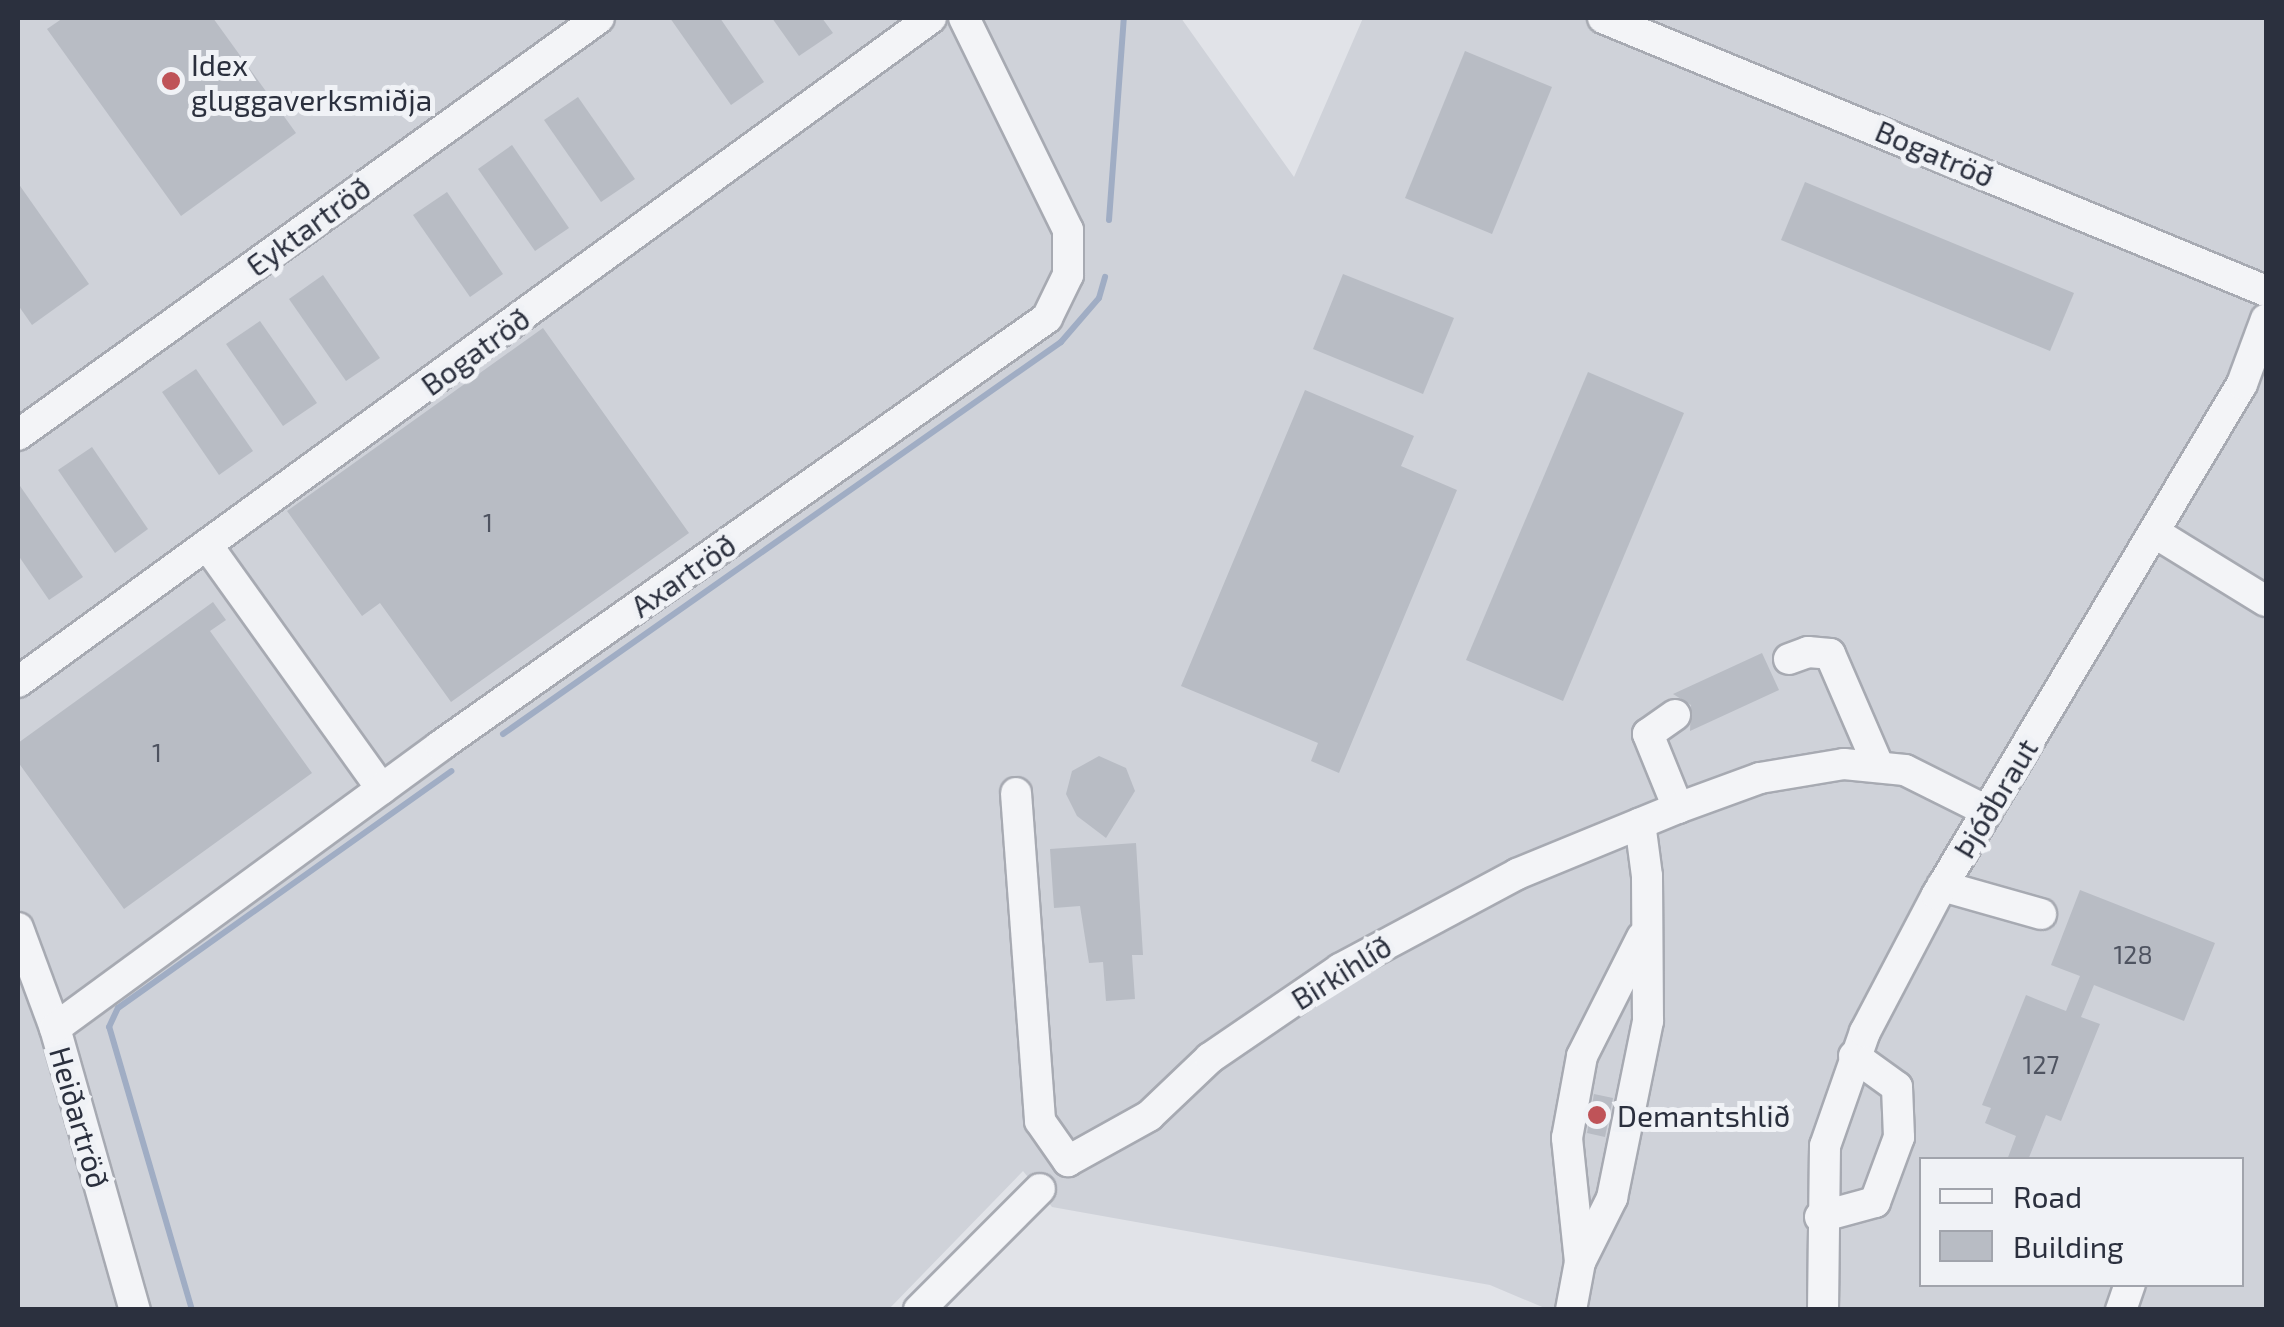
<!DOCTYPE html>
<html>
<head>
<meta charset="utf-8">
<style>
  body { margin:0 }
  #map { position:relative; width:2284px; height:1327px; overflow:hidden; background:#e1e3e8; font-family:"Exo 2",sans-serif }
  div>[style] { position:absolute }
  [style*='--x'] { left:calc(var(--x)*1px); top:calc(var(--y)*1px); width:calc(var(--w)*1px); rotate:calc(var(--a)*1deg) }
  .built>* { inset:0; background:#cfd2d9 }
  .stream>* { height:6px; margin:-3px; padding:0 3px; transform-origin:3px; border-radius:3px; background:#a0adc4 }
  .building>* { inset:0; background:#b8bcc4 }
  .roads { filter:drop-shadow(2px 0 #a7aab2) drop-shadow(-2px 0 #a7aab2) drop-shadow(0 2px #a7aab2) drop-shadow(0 -2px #a7aab2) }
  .minor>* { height:30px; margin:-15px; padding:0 15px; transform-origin:15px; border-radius:15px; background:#f3f4f7 }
  .dots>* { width:28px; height:28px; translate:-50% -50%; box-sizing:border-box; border:5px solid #f0f2f6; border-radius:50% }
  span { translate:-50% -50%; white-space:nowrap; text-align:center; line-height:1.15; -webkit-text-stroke:10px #f0f2f6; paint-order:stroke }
  .number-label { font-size:25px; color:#4e5360 }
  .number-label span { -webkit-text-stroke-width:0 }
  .poi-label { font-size:30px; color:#2b303e }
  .left { translate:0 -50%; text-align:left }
  .street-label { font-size:30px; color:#2b303e }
  .frame { position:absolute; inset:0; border:20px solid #2b303e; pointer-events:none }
  .legend { position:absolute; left:1919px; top:1157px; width:325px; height:130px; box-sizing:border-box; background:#f0f2f6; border:2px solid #a1a4ac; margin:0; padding:12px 18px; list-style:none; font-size:30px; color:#2b303e }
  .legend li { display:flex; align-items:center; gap:20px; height:50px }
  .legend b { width:50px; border:2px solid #a1a4ac }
</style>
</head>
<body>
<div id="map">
  <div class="built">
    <div style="clip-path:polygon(evenodd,18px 18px,1181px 18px,1294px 177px,1363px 18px,2266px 18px,2266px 1309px,1547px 1309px,1490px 1285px,1052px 1207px,1023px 1171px,889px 1309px,18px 1309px,18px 18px,1922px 1160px,2242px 1160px,2242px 1284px,1922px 1284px,1922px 1160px)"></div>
  </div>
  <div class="stream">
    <div style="--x:1109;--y:220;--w:203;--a:-85.8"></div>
    <div style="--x:503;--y:734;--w:682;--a:-35.09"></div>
    <div style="--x:1061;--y:342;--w:58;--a:-49.2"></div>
    <div style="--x:1099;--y:298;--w:22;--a:-74"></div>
    <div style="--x:192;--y:1310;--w:295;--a:-106.3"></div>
    <div style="--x:109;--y:1027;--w:21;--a:-65"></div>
    <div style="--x:118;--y:1008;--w:409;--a:-35.4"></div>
  </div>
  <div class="building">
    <div style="clip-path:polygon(63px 18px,213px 18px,296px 133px,181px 216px,47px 29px)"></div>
    <div style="clip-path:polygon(670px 18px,720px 18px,764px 82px,731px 105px)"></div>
    <div style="clip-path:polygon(772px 18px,822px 18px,833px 33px,799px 56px)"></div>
    <div style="clip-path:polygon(1465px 51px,1552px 87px,1492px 234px,1405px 198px)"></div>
    <div style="clip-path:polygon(578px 97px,635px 179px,601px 202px,544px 120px)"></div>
    <div style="clip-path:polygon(512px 145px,569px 228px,535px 251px,478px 169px)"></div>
    <div style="clip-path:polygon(1805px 182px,2074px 293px,2050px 351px,1781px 240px)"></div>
    <div style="clip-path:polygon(18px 183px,89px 284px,32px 325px,18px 305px)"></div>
    <div style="clip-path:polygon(447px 192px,503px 274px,470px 297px,413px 215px)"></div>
    <div style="clip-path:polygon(1343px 274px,1454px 318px,1423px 394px,1313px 349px)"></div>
    <div style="clip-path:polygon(323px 275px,380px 358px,346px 381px,289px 299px)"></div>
    <div style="clip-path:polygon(260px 321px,317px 403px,283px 426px,226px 344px)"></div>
    <div style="clip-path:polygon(543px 328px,689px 533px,451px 702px,380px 603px,362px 616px,287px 511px)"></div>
    <div style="clip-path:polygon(196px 369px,253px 451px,219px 475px,162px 392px)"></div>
    <div style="clip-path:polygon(1588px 372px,1684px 413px,1563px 701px,1466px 660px)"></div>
    <div style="clip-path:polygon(1305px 390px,1414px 436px,1401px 466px,1457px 490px,1339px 773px,1311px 761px,1318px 743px,1181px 686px)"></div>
    <div style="clip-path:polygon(92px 447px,148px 529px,115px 553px,58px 470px)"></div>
    <div style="clip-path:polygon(18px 483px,83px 577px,49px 600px,18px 555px)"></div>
    <div style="clip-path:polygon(213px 602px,226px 620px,210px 631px,312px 773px,124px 909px,18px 762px,18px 743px)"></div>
    <div style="clip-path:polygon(1762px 653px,1779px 690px,1690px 731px,1691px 705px,1673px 694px)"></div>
    <div style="clip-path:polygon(1099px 756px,1126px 768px,1135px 791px,1106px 838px,1077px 816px,1066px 794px,1072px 771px)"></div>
    <div style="clip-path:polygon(1136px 843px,1143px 955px,1132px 955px,1135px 999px,1106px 1001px,1103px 962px,1089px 963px,1080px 906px,1054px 908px,1050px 849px)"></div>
    <div style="clip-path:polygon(2080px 890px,2215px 943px,2184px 1021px,2094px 985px,2081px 1017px,2100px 1024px,2061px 1121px,2046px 1115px,2028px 1160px,2007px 1160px,2016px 1136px,1985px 1123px,1991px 1108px,1982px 1105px,2026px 995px,2066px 1011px,2080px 976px,2051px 965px)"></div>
    <div style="clip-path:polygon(1594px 1094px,1613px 1098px,1605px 1137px,1587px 1133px)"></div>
  </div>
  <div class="roads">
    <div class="minor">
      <div style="--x:1603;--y:18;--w:717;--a:22.38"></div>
      <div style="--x:18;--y:435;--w:715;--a:-35.67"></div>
      <div style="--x:2157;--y:534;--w:128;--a:31.6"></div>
      <div style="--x:207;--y:545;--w:300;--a:54.4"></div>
      <div style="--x:1789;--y:659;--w:20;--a:-20"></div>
      <div style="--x:1808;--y:652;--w:22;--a:5"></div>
      <div style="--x:1830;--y:654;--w:121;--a:66.6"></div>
      <div style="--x:18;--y:682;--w:1129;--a:-36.03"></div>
      <div style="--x:1675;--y:715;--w:33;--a:145"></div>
      <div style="--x:1648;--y:734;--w:80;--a:67.9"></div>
      <div style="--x:1016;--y:793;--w:329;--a:85.8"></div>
      <div style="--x:1040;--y:1121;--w:49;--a:55"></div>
      <div style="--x:1068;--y:1161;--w:93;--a:-29.1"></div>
      <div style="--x:1149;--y:1116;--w:84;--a:-43.6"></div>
      <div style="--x:1210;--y:1058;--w:158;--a:-34.4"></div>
      <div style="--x:1340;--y:969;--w:201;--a:-28.2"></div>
      <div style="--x:1517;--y:874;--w:174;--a:-22.3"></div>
      <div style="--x:1678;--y:808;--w:87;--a:-20.1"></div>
      <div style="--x:1760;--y:778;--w:85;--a:-9.5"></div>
      <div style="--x:1844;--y:764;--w:61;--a:5.6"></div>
      <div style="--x:1905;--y:770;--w:92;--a:26.6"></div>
      <div style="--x:1942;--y:886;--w:103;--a:15.8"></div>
      <div style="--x:18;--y:928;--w:107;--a:69.7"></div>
      <div style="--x:55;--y:1028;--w:293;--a:74.2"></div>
      <div style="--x:55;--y:1028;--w:477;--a:-36.2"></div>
      <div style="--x:440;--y:746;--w:743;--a:-35.19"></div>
      <div style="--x:1047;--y:318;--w:48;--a:-64"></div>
      <div style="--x:1068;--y:275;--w:45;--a:-90"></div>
      <div style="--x:1068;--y:230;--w:236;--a:-116.1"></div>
      <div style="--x:1820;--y:1217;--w:57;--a:-15.3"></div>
      <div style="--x:1875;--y:1202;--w:69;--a:-69.7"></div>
      <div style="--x:1899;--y:1137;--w:50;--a:-92.3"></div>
      <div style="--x:1897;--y:1087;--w:53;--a:-144.2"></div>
      <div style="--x:1580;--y:1262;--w:125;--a:-96"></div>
      <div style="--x:1567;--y:1138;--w:83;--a:-79.6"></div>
      <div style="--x:1582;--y:1056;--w:133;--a:-63.2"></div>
      <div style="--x:919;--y:1310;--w:171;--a:-45"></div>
      <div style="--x:1571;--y:1310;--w:49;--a:-79.4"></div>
      <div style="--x:1580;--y:1262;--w:72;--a:-63.4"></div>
      <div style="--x:1612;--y:1198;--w:181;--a:-78.5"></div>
      <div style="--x:1648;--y:1021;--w:145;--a:-90.4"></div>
      <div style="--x:1647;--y:876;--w:53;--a:-97.5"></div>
      <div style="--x:1823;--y:1310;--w:164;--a:-89.3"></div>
      <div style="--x:1825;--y:1146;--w:121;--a:-70.7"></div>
      <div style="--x:1865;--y:1032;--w:155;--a:-62.3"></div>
      <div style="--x:1937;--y:895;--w:595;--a:-59.17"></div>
      <div style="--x:2242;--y:384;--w:69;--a:-69.7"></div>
      <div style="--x:2121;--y:1310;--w:28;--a:-71"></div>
    </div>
  </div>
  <div class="dots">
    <div style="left:171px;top:81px;background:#bf5358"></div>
    <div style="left:1597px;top:1115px;background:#bf5358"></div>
  </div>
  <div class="number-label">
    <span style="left:488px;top:522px">1</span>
    <span style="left:157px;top:752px">1</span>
    <span style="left:2133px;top:954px">128</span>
    <span style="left:2041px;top:1064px">127</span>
  </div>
  <div class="poi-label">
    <span class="left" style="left:191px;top:81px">Idex<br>gluggaverksmiðja</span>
    <span class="left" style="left:1617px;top:1115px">Demantshlið</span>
  </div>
  <div class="street-label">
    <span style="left:1935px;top:153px;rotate:23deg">Bogatröð</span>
    <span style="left:308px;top:226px;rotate:-36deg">Eyktartröð</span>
    <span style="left:475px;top:351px;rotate:-36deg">Bogatröð</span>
    <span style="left:683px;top:575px;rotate:-35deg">Axartröð</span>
    <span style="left:1995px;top:798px;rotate:-59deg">Þjóðbraut</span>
    <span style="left:1341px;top:972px;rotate:-32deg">Birkihlíð</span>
    <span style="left:80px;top:1117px;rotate:74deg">Heiðartröð</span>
  </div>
  <div class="frame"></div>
  <ul class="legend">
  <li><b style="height:12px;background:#f3f4f7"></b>Road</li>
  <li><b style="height:28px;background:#b8bcc4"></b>Building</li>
  </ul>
</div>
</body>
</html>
